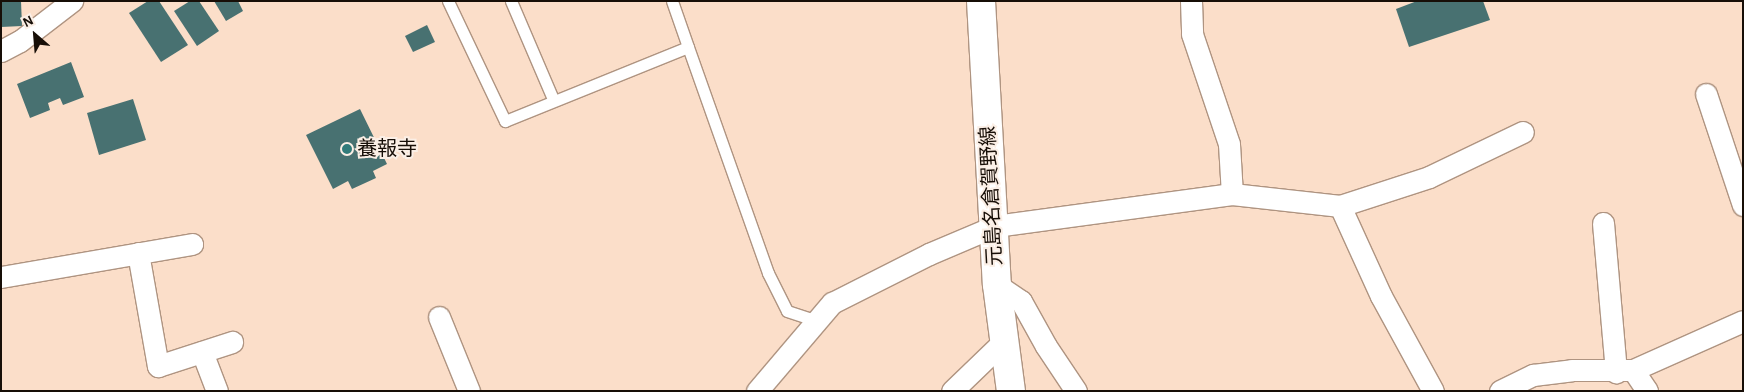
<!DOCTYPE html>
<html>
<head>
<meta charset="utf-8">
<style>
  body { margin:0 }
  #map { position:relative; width:1744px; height:392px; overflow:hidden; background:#fbdec9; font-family:"Alegreya Sans","Noto Sans JP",sans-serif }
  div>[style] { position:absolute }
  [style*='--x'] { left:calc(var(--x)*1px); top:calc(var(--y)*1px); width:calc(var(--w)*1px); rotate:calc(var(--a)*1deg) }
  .building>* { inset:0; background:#487171 }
  .roads { filter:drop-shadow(1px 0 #af9481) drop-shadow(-1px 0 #af9481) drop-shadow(0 1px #af9481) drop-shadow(0 -1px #af9481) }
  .lane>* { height:11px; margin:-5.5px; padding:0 5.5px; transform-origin:5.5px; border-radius:5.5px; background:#fff }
  .street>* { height:21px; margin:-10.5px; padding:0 10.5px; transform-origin:10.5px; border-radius:10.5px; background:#fff }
  .secondary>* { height:28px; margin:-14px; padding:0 14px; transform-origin:14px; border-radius:14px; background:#fff }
  .dots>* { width:14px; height:14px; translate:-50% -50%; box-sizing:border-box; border:2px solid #fbefe6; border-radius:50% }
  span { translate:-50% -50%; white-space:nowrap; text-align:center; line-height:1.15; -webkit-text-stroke:4px #fbefe6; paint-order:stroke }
  .poi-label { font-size:20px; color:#170e07 }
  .left { translate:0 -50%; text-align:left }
  .street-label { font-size:20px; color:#170e07 }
  .frame { position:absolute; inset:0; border:2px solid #170e07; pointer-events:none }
  .north { position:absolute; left:10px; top:10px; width:50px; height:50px; -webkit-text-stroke:4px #fbefe6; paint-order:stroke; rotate:333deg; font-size:14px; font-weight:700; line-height:20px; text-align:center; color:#170e07 }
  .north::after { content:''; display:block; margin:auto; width:18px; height:22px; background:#170e07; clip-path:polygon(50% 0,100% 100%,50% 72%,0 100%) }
</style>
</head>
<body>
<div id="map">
  <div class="building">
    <div style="clip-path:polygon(1px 1px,21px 1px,22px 26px,1px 27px)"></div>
    <div style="clip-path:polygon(148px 1px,159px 1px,188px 45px,161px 62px,129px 13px)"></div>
    <div style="clip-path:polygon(190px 1px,199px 1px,219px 31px,197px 46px,174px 11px)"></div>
    <div style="clip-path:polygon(214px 1px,238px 1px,243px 11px,226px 21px)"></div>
    <div style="clip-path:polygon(1417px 1px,1483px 1px,1490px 20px,1409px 47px,1396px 9px)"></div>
    <div style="clip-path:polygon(427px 25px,435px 42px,413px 52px,405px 36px)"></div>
    <div style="clip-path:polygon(71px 62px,84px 97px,63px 105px,60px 98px,48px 103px,50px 110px,30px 118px,17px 84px)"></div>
    <div style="clip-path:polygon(133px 99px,146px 140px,99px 155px,87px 113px)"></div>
    <div style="clip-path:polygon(360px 109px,387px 164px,373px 171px,376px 178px,352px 189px,348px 181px,333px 189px,306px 135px)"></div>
  </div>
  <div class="roads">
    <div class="lane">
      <div style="--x:448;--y:1;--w:133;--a:64.6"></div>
      <div style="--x:505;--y:121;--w:197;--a:-22"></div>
      <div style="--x:688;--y:47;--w:240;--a:70.5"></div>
      <div style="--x:768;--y:273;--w:42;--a:63.4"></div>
      <div style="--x:787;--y:311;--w:28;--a:18"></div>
      <div style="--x:511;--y:1;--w:107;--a:66.8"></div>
      <div style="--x:672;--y:1;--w:49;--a:70.8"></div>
    </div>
    <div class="street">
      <div style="--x:1191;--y:1;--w:33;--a:88"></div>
      <div style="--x:1192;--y:34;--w:116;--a:71.4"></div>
      <div style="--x:1229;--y:144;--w:50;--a:86.6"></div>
      <div style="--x:1;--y:51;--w:21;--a:-28"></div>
      <div style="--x:20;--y:41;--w:66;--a:-37.6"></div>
      <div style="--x:1706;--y:94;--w:117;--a:71.6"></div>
      <div style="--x:1340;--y:206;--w:94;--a:-18"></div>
      <div style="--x:1429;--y:177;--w:104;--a:-25.6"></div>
      <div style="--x:1603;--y:223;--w:150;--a:85"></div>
      <div style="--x:138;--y:253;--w:115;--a:80"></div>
      <div style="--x:158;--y:366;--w:78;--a:-18"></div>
      <div style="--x:1;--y:277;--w:194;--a:-9.8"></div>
      <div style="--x:997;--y:285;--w:29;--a:34"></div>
      <div style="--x:1021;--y:301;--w:51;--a:60.9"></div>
      <div style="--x:1046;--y:346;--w:54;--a:56.3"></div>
      <div style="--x:439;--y:317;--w:80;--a:67.9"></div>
      <div style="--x:202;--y:352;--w:42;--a:69"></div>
      <div style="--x:1633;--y:370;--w:25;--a:56"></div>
      <div style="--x:757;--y:391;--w:116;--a:-49.6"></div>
      <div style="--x:832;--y:303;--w:109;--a:-26.8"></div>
      <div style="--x:929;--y:254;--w:72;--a:-23"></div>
      <div style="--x:995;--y:226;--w:239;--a:-7.7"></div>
      <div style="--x:1232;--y:194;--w:109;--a:6.3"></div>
      <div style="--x:1340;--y:206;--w:99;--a:65.5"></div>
      <div style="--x:1381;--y:296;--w:108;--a:61.3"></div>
      <div style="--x:952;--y:391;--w:71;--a:-43.9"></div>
      <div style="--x:1500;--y:391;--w:37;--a:-26"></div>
      <div style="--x:1533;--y:375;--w:39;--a:-7"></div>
      <div style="--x:1572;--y:370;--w:61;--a:0"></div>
      <div style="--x:1633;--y:370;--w:120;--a:-24"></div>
    </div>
    <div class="secondary">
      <div style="--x:981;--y:1;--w:284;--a:86.8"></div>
      <div style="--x:997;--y:285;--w:107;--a:82.5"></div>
    </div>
  </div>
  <div class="dots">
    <div style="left:347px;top:149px;background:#327b7a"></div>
  </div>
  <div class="poi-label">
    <span class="left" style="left:357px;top:149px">養報寺</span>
  </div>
  <div class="street-label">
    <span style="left:992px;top:196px;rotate:-93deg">元島名倉賀野線</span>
  </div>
  <div class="frame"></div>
  <div class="north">N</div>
</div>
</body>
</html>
